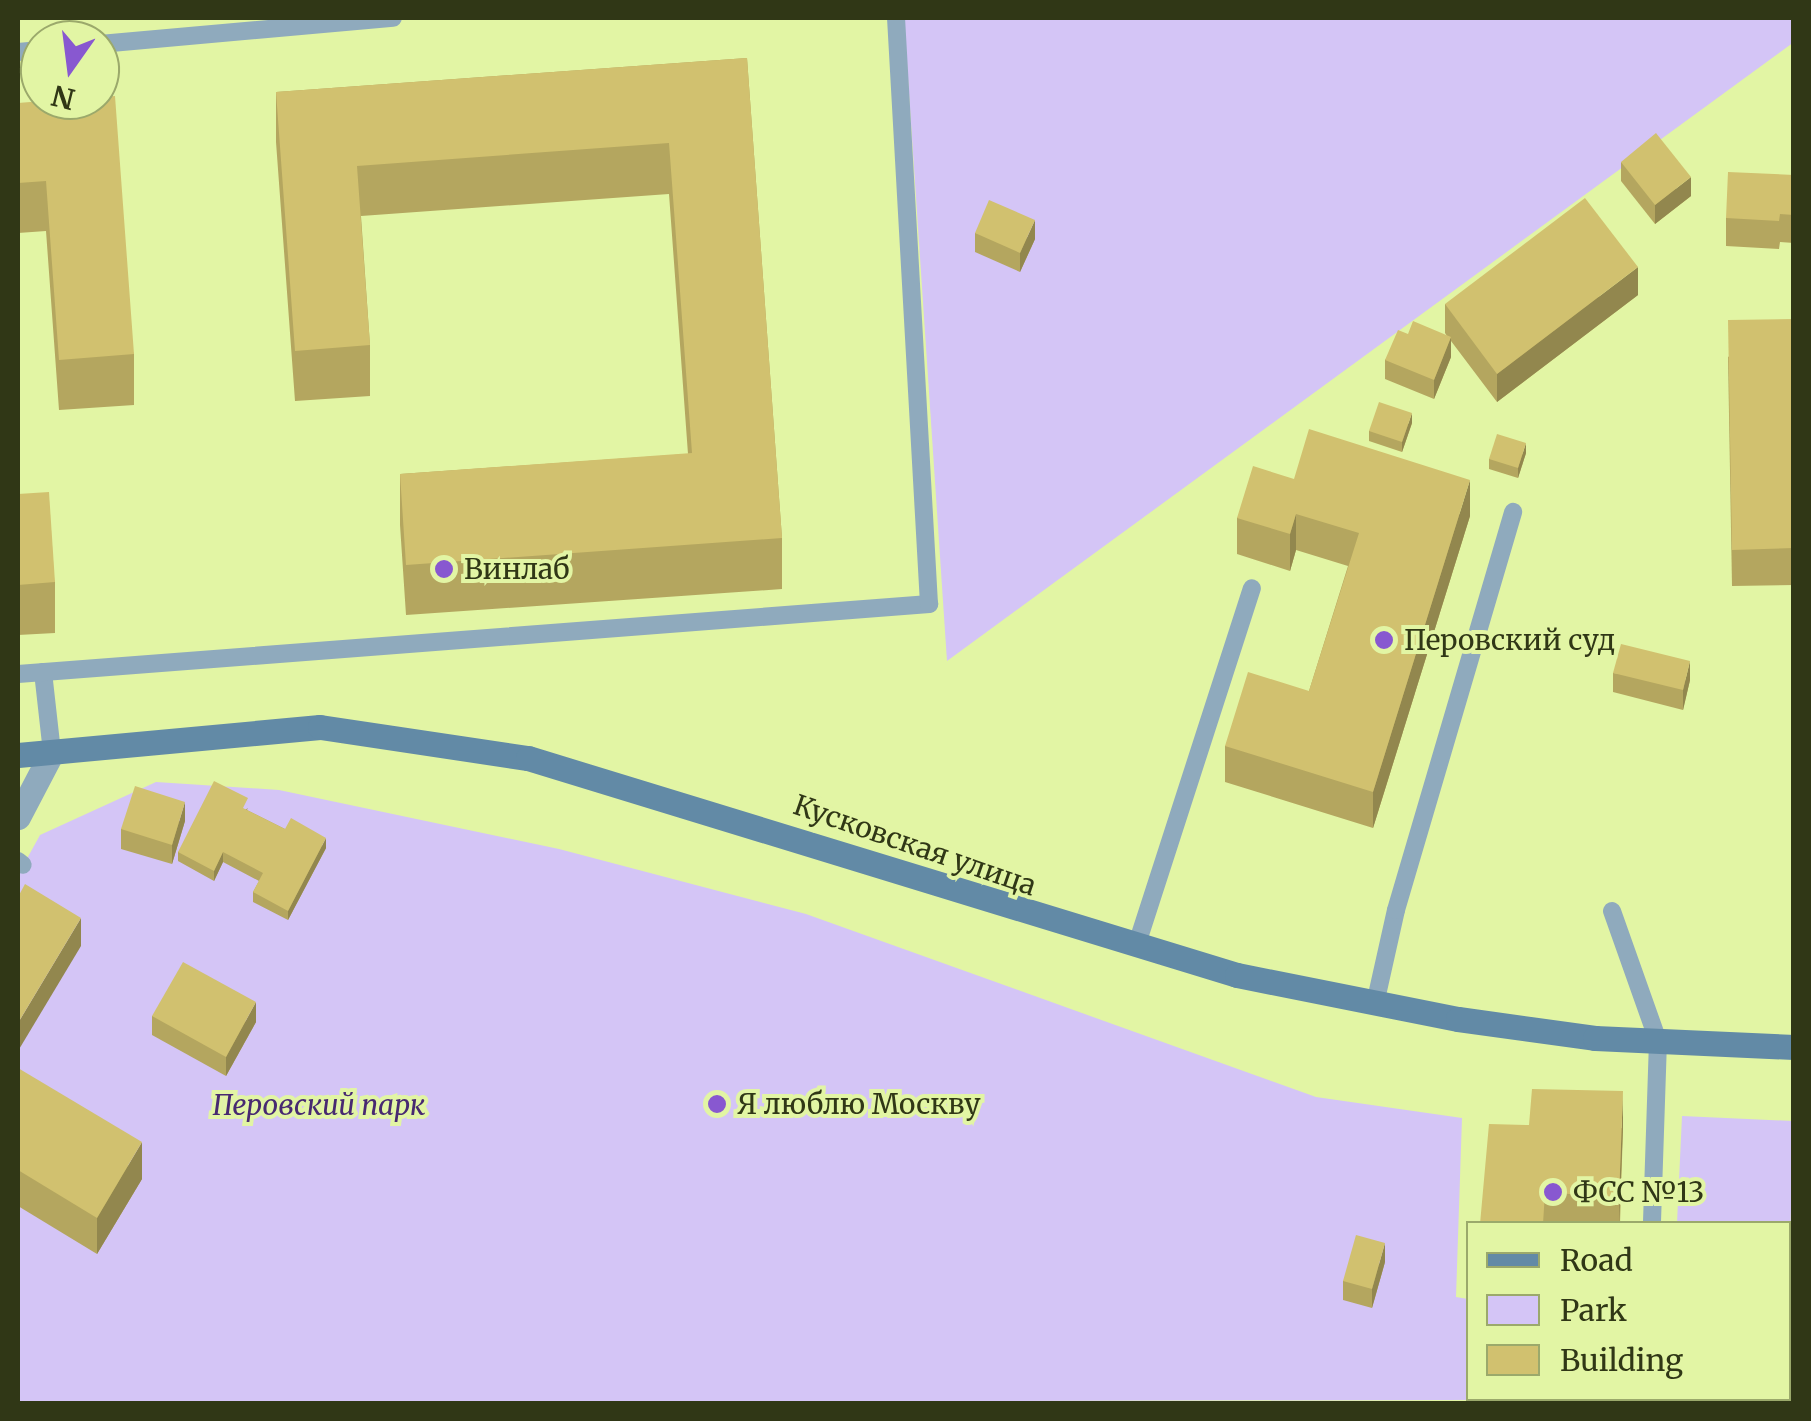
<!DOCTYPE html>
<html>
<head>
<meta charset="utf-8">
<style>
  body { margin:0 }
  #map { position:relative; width:1811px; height:1421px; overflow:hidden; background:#e2f5a4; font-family:Merriweather,serif }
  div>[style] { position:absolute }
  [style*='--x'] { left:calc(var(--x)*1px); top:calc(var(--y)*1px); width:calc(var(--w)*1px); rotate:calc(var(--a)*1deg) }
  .green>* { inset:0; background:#d4c5f6 }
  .lane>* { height:18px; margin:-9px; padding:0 9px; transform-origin:9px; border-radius:9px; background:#8faabd }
  .street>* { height:25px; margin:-12.5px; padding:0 12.5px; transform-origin:12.5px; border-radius:12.5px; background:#8faabd }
  .secondary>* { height:25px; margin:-12.5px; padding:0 12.5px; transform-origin:12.5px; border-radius:12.5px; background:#628aa6 }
  .wall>* { inset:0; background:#b4a65f }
  .shaded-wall>* { inset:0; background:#92874e }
  .building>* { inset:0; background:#d1c16f }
  .dots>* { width:28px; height:28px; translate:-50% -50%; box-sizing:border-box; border:5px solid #e2f5a4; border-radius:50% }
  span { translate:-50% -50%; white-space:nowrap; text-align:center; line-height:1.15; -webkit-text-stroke:8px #e2f5a4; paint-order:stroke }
  .poi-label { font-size:28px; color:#303716 }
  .left { translate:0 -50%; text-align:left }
  .street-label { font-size:28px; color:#303716 }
  .park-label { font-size:28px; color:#472971; font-style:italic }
  .frame { position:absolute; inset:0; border:20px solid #303716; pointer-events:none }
  .legend { position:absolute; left:1466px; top:1221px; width:325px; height:180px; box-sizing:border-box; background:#e2f5a4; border:2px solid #9ba96b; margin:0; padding:12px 18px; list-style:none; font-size:30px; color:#303716 }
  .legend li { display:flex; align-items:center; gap:20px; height:50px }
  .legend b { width:50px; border:2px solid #9ba96b }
  .north { position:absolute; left:20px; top:20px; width:100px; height:100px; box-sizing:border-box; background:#e2f5a4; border:2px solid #9ba96b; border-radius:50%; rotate:194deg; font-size:28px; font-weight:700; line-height:40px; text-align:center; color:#303716 }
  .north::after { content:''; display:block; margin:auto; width:35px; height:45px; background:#8858d0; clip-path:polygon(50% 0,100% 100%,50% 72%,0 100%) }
</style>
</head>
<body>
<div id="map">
  <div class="green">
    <div style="clip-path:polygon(904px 18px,1793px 18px,1794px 42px,947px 661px)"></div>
    <div style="clip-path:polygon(156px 782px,279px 790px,559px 849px,806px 914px,1316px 1097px,1462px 1118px,1456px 1297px,1468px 1299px,1468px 1398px,1745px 1399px,18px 1404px,18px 875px,40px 835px)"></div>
    <div style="clip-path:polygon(1682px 1116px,1793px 1121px,1789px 1297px,1788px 1224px,1677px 1223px)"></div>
  </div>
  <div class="lane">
    <div style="--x:100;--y:44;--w:294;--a:-5.1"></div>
    <div style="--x:18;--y:52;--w:22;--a:-5"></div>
    <div style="--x:43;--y:672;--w:81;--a:83.6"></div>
    <div style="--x:18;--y:674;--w:914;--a:-4.39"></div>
    <div style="--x:929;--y:604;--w:587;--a:-93.22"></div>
    <div style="--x:18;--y:861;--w:6;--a:39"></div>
    <div style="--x:1612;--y:911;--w:138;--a:70.5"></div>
    <div style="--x:1658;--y:1041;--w:183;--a:91.9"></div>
    <div style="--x:1136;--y:947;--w:377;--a:-72.1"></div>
    <div style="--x:1375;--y:1004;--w:96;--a:-77.4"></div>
    <div style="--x:1396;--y:910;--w:415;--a:-73.6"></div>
  </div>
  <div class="street">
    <div style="--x:18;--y:817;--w:73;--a:-62.4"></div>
  </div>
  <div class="secondary">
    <div style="--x:18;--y:755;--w:303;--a:-5.3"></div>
    <div style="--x:320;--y:727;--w:210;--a:8.5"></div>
    <div style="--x:528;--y:758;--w:741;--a:17.02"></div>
    <div style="--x:1237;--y:975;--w:225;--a:11.3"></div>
    <div style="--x:1458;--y:1019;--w:138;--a:7.9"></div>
    <div style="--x:1595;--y:1038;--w:199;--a:2.6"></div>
  </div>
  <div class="wall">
    <div style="clip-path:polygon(747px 58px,782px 538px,782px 589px,406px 615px,400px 525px,400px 474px,688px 454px,669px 194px,361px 216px,370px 345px,370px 396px,295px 401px,276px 142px,276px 92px)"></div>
    <div style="clip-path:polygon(18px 103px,134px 354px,134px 405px,59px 410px,46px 231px,18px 233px)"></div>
    <div style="clip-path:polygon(1621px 162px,1691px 196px,1655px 224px,1621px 181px)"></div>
    <div style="clip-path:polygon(1794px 175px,1794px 243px,1780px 242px,1779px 249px,1726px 246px,1726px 218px)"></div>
    <div style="clip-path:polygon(975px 233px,1035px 239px,1020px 272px,975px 252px)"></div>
    <div style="clip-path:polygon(1638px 295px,1497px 402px,1451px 341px,1451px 357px,1434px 399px,1385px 379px,1385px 360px,1408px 334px,1447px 336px,1445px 333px,1445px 304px)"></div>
    <div style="clip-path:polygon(1794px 319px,1794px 585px,1732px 586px,1728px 357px)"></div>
    <div style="clip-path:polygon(1412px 423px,1402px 452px,1369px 441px,1369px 431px)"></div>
    <div style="clip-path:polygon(1526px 453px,1518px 478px,1489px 469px,1489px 459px)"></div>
    <div style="clip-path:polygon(1294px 479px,1470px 516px,1373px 828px,1225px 782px,1225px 746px,1309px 691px,1348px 566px,1296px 550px,1290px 571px,1237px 554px,1237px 518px)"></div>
    <div style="clip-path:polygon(18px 494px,55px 582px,55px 633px,18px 635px)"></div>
    <div style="clip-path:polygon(1613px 673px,1690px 680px,1683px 710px,1613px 692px)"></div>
    <div style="clip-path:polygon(248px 808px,247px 810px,285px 829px,326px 848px,288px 920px,253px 902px,253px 892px,259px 881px,223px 862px,214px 881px,178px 861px,178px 852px)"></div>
    <div style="clip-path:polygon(185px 821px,172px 864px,121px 849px,121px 829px)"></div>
    <div style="clip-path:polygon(152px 1016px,256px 1022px,226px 1076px,152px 1035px)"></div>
    <div style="clip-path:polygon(18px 1068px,142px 1179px,97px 1254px,18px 1206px)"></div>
    <div style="clip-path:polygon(1623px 1127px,1620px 1224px,1480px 1224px)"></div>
    <div style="clip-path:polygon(1385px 1262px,1372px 1308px,1343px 1300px,1343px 1281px)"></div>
  </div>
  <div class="shaded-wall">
    <div style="clip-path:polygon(1691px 177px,1691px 196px,1655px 224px,1655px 205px)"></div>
    <div style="clip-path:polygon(1035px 220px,1035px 239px,1020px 272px,1020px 253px)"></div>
    <div style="clip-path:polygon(1638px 267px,1638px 295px,1497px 402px,1497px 374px)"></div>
    <div style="clip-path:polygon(1451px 337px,1451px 357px,1434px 399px,1434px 380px)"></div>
    <div style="clip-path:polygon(1412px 413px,1412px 423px,1402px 452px,1402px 442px)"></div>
    <div style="clip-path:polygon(1526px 443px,1526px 453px,1518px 478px,1518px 468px)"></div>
    <div style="clip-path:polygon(1470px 480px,1470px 516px,1373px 828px,1373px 792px)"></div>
    <div style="clip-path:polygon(1296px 514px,1296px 550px,1290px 571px,1290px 534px)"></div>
    <div style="clip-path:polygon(1690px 661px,1690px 680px,1683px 710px,1683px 690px)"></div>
    <div style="clip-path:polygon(185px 802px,185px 821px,172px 864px,172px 845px)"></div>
    <div style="clip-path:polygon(326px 838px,326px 848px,288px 920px,288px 911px)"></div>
    <div style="clip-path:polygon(223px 852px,223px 862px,214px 881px,214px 871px)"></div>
    <div style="clip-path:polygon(81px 918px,81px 946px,18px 1051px,18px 1023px)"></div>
    <div style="clip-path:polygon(256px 1002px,256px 1022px,226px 1076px,226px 1057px)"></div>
    <div style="clip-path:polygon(1623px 1091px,1623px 1127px,1619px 1224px,1619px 1198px)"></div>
    <div style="clip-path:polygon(142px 1142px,142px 1179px,97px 1254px,97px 1218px)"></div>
    <div style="clip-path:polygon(1385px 1243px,1385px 1262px,1372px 1308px,1372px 1289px)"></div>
  </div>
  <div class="building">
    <div style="clip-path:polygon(747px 58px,782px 538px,406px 565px,400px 474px,692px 453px,669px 143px,357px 166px,370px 345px,295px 351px,276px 92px)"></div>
    <div style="clip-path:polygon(115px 96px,134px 354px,59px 360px,46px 181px,18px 183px,18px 103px,55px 100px,100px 100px,100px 97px)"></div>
    <div style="clip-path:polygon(1656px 133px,1691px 177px,1655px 205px,1621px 162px)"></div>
    <div style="clip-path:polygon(1728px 172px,1794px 175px,1794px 215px,1780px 214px,1779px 221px,1726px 218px)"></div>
    <div style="clip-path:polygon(1585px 198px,1638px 267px,1497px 374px,1445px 304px)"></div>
    <div style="clip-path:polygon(989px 200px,1035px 220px,1020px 253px,975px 233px)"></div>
    <div style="clip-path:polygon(1794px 319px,1794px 548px,1732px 550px,1728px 320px)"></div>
    <div style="clip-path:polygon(1413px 321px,1451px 337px,1434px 380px,1385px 360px,1398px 330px,1408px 334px)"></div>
    <div style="clip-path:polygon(1379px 402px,1412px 413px,1402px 442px,1369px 431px)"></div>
    <div style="clip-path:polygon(1309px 429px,1470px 480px,1373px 792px,1225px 746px,1248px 672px,1309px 691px,1359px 533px,1296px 514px,1290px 534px,1237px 518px,1253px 466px,1294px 479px)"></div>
    <div style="clip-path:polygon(1497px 434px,1526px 443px,1518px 468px,1489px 459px)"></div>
    <div style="clip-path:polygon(49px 492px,55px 582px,18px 585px,18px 494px)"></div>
    <div style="clip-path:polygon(1621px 644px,1690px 661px,1683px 690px,1613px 673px)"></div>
    <div style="clip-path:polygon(214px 781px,248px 798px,243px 808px,285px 829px,291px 818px,326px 838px,288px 911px,253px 892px,263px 873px,223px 852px,214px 871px,178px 852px)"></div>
    <div style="clip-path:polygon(135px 786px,185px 802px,172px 845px,121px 829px)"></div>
    <div style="clip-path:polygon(25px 884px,81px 918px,18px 1023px,18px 897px)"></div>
    <div style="clip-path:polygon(183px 962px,256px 1002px,226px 1057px,152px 1016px)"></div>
    <div style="clip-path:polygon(18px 1068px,142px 1142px,97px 1218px,18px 1170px)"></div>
    <div style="clip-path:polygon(1532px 1089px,1623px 1091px,1619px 1198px,1545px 1192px,1543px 1224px,1480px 1224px,1489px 1124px,1529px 1125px)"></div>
    <div style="clip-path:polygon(1356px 1235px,1385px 1243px,1372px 1289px,1343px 1281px)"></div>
  </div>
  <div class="dots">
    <div style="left:444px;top:569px;background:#8858d0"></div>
    <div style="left:1384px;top:640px;background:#8858d0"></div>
    <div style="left:717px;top:1104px;background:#8858d0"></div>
    <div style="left:1553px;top:1192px;background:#8858d0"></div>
  </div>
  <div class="poi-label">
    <span class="left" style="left:464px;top:569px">Винлаб</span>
    <span class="left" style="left:1404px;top:640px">Перовский суд</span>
    <span class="left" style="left:737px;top:1104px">Я люблю Москву</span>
    <span class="left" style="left:1573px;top:1192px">ФСС №13</span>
  </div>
  <div class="street-label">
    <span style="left:915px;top:845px;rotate:19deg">Кусковская улица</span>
  </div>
  <div class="park-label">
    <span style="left:319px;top:1105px">Перовский парк</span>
  </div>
  <div class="frame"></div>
  <ul class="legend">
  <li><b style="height:12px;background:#628aa6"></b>Road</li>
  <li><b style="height:28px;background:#d4c5f6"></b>Park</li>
  <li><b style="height:28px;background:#d1c16f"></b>Building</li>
  </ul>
  <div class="north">N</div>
</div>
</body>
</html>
